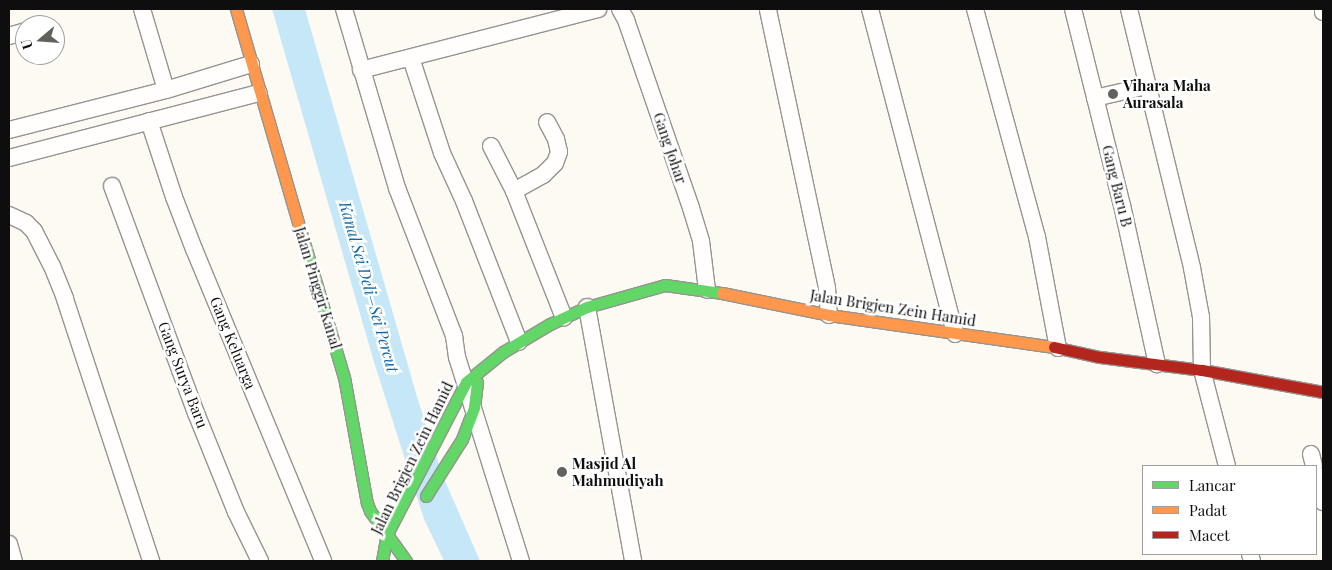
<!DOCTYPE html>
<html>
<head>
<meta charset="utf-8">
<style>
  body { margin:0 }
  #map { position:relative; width:1332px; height:570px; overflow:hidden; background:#fcfaf2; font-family:"Playfair Display",serif }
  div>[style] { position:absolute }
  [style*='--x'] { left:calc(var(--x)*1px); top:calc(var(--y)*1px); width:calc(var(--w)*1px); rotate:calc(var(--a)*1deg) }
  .water>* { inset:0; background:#c6e7f8 }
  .roads { filter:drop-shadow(1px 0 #959491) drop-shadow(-1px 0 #959491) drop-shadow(0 1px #959491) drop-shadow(0 -1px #959491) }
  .street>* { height:16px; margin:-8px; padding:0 8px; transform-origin:8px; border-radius:8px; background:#fffefd }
  .fast>* { height:11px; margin:-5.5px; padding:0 5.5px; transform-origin:5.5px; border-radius:5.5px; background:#63d668 }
  .slow>* { height:11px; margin:-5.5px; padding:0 5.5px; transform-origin:5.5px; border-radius:5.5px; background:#ff974d }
  .jam>* { height:11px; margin:-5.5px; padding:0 5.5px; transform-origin:5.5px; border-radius:5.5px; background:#b3261e }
  .dots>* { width:14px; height:14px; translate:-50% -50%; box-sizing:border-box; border:2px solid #fff; border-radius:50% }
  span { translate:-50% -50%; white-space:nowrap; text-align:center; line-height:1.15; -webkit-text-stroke:5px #fff; paint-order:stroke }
  .poi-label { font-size:15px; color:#0e0e0e; font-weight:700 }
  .left { translate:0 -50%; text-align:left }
  .street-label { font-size:15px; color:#0e0e0e }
  .water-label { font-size:16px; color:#0d67aa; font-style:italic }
  .frame { position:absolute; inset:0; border:10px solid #0e0e0e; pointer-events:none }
  .legend { position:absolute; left:1142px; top:465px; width:175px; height:90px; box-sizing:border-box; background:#fff; border:1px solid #9f9f9f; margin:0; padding:6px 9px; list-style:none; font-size:15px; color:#0e0e0e }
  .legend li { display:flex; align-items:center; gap:10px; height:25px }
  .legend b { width:25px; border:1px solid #9f9f9f }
  .north { position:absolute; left:15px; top:15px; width:50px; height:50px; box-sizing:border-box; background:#fff; border:1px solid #9f9f9f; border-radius:50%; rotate:252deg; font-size:14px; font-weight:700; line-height:20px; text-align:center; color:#0e0e0e }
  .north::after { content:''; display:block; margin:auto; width:18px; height:22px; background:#61615e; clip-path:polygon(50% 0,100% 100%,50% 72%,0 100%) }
</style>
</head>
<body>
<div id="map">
  <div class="water">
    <div style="clip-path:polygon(272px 9px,305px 9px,418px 400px,442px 474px,480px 561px,444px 561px,424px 519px,374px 362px)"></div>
  </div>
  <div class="roads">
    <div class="street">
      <div style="--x:142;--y:9;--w:84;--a:73.5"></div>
      <div style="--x:344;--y:9;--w:187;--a:73.5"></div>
      <div style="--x:397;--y:188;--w:159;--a:68.9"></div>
      <div style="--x:454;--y:336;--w:21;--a:82"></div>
      <div style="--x:457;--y:357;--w:214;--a:72.6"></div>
      <div style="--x:620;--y:9;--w:13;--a:61"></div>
      <div style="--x:626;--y:20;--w:199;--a:70.9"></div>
      <div style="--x:691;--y:208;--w:34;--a:73"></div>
      <div style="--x:701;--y:241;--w:49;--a:83"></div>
      <div style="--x:870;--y:9;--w:336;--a:75.3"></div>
      <div style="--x:975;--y:9;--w:236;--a:74.8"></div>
      <div style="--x:1037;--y:237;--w:113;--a:79.3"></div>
      <div style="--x:1073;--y:9;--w:202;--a:76"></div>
      <div style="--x:1122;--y:205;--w:163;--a:77.6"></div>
      <div style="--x:1129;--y:9;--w:267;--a:76.3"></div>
      <div style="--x:1192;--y:268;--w:50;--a:79.6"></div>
      <div style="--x:1201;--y:317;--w:53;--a:88.9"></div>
      <div style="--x:1202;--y:370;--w:99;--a:75.4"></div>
      <div style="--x:1323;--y:9;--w:3;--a:90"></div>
      <div style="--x:768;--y:10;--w:284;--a:78"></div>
      <div style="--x:827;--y:288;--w:27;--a:86"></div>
      <div style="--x:9;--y:36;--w:17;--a:-17"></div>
      <div style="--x:411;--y:58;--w:100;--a:71.9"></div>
      <div style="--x:442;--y:153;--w:53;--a:65.4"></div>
      <div style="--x:464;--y:201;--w:151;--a:68.7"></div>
      <div style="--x:361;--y:70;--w:245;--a:-14.4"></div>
      <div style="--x:1095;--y:98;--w:53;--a:-13"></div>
      <div style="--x:149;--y:121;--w:80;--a:71.8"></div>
      <div style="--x:174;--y:197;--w:56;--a:69"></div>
      <div style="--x:194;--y:249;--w:338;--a:67.5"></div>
      <div style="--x:9;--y:130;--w:162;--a:-14.3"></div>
      <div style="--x:166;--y:90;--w:89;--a:-17"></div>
      <div style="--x:491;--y:146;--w:51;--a:62.9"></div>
      <div style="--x:514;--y:191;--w:136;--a:68.5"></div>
      <div style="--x:9;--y:158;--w:258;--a:-14.6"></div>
      <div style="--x:112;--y:186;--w:242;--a:69.7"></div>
      <div style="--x:196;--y:413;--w:107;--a:68"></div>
      <div style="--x:236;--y:512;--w:55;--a:63.9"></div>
      <div style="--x:514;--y:191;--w:33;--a:-29"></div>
      <div style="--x:543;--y:175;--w:17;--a:-45"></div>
      <div style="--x:555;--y:163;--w:12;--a:-70"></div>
      <div style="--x:559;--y:152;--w:13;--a:-103"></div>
      <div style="--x:556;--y:139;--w:19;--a:-118"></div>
      <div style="--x:9;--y:215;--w:19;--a:25"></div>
      <div style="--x:26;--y:223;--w:11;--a:45"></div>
      <div style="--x:34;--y:231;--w:39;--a:63"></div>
      <div style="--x:52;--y:266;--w:35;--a:68"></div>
      <div style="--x:65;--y:299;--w:276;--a:71.8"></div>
      <div style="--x:587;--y:307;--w:258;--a:79.7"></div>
      <div style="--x:1311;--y:454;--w:12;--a:76"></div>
      <div style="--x:1316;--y:474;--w:29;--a:76"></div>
      <div style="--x:9;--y:544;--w:18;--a:74"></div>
      <div style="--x:1250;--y:554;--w:7;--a:74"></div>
    </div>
    <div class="fast">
      <div style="--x:303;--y:239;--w:144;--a:73.5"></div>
      <div style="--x:344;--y:377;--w:128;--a:79.7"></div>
      <div style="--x:367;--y:503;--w:9;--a:69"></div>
      <div style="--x:370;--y:511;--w:62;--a:54.2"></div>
      <div style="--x:426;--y:496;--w:67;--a:-57.7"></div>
      <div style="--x:462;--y:439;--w:34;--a:-69"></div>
      <div style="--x:474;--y:407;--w:25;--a:-83"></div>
      <div style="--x:382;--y:561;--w:27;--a:-80"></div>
      <div style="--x:387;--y:534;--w:171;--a:-62.5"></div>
      <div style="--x:466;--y:382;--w:48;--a:-39"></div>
      <div style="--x:503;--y:352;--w:55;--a:-30.8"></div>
      <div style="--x:550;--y:324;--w:41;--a:-24.7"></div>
      <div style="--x:587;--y:307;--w:81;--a:-15.8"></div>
      <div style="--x:665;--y:285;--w:58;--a:8"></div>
    </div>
    <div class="slow">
      <div style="--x:236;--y:9;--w:240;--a:73.8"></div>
      <div style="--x:722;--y:293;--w:109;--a:11.6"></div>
      <div style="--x:829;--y:315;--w:227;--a:8.1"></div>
    </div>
    <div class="jam">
      <div style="--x:1054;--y:347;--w:47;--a:12.3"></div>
      <div style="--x:1100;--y:357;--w:103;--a:7.3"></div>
      <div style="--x:1202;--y:370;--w:123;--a:10.3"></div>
    </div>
  </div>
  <div class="dots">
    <div style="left:1113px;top:94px;background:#61615e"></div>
    <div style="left:562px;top:472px;background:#61615e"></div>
  </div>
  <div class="poi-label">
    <span class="left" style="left:1123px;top:94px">Vihara Maha<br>Aurasala</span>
    <span class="left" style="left:572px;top:472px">Masjid Al<br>Mahmudiyah</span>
  </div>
  <div class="street-label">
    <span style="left:670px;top:148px;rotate:71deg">Gang Johar</span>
    <span style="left:1117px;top:186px;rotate:76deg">Gang Baru B</span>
    <span style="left:318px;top:288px;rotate:73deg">Jalan Pinggir Kanal</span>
    <span style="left:893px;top:308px;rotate:9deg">Jalan Brigjen Zein Hamid</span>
    <span style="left:233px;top:343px;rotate:68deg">Gang Keluarga</span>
    <span style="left:183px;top:375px;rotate:69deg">Gang Surya Baru</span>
    <span style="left:412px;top:458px;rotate:-64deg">Jalan Brigjen Zein Hamid</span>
  </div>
  <div class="water-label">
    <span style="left:369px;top:287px;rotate:74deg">Kanal Sei Deli–Sei Percut</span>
  </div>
  <div class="frame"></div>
  <ul class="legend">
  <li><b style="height:6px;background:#63d668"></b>Lancar</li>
  <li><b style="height:6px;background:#ff974d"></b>Padat</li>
  <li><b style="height:6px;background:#b3261e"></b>Macet</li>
  </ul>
  <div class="north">U</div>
</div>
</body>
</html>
